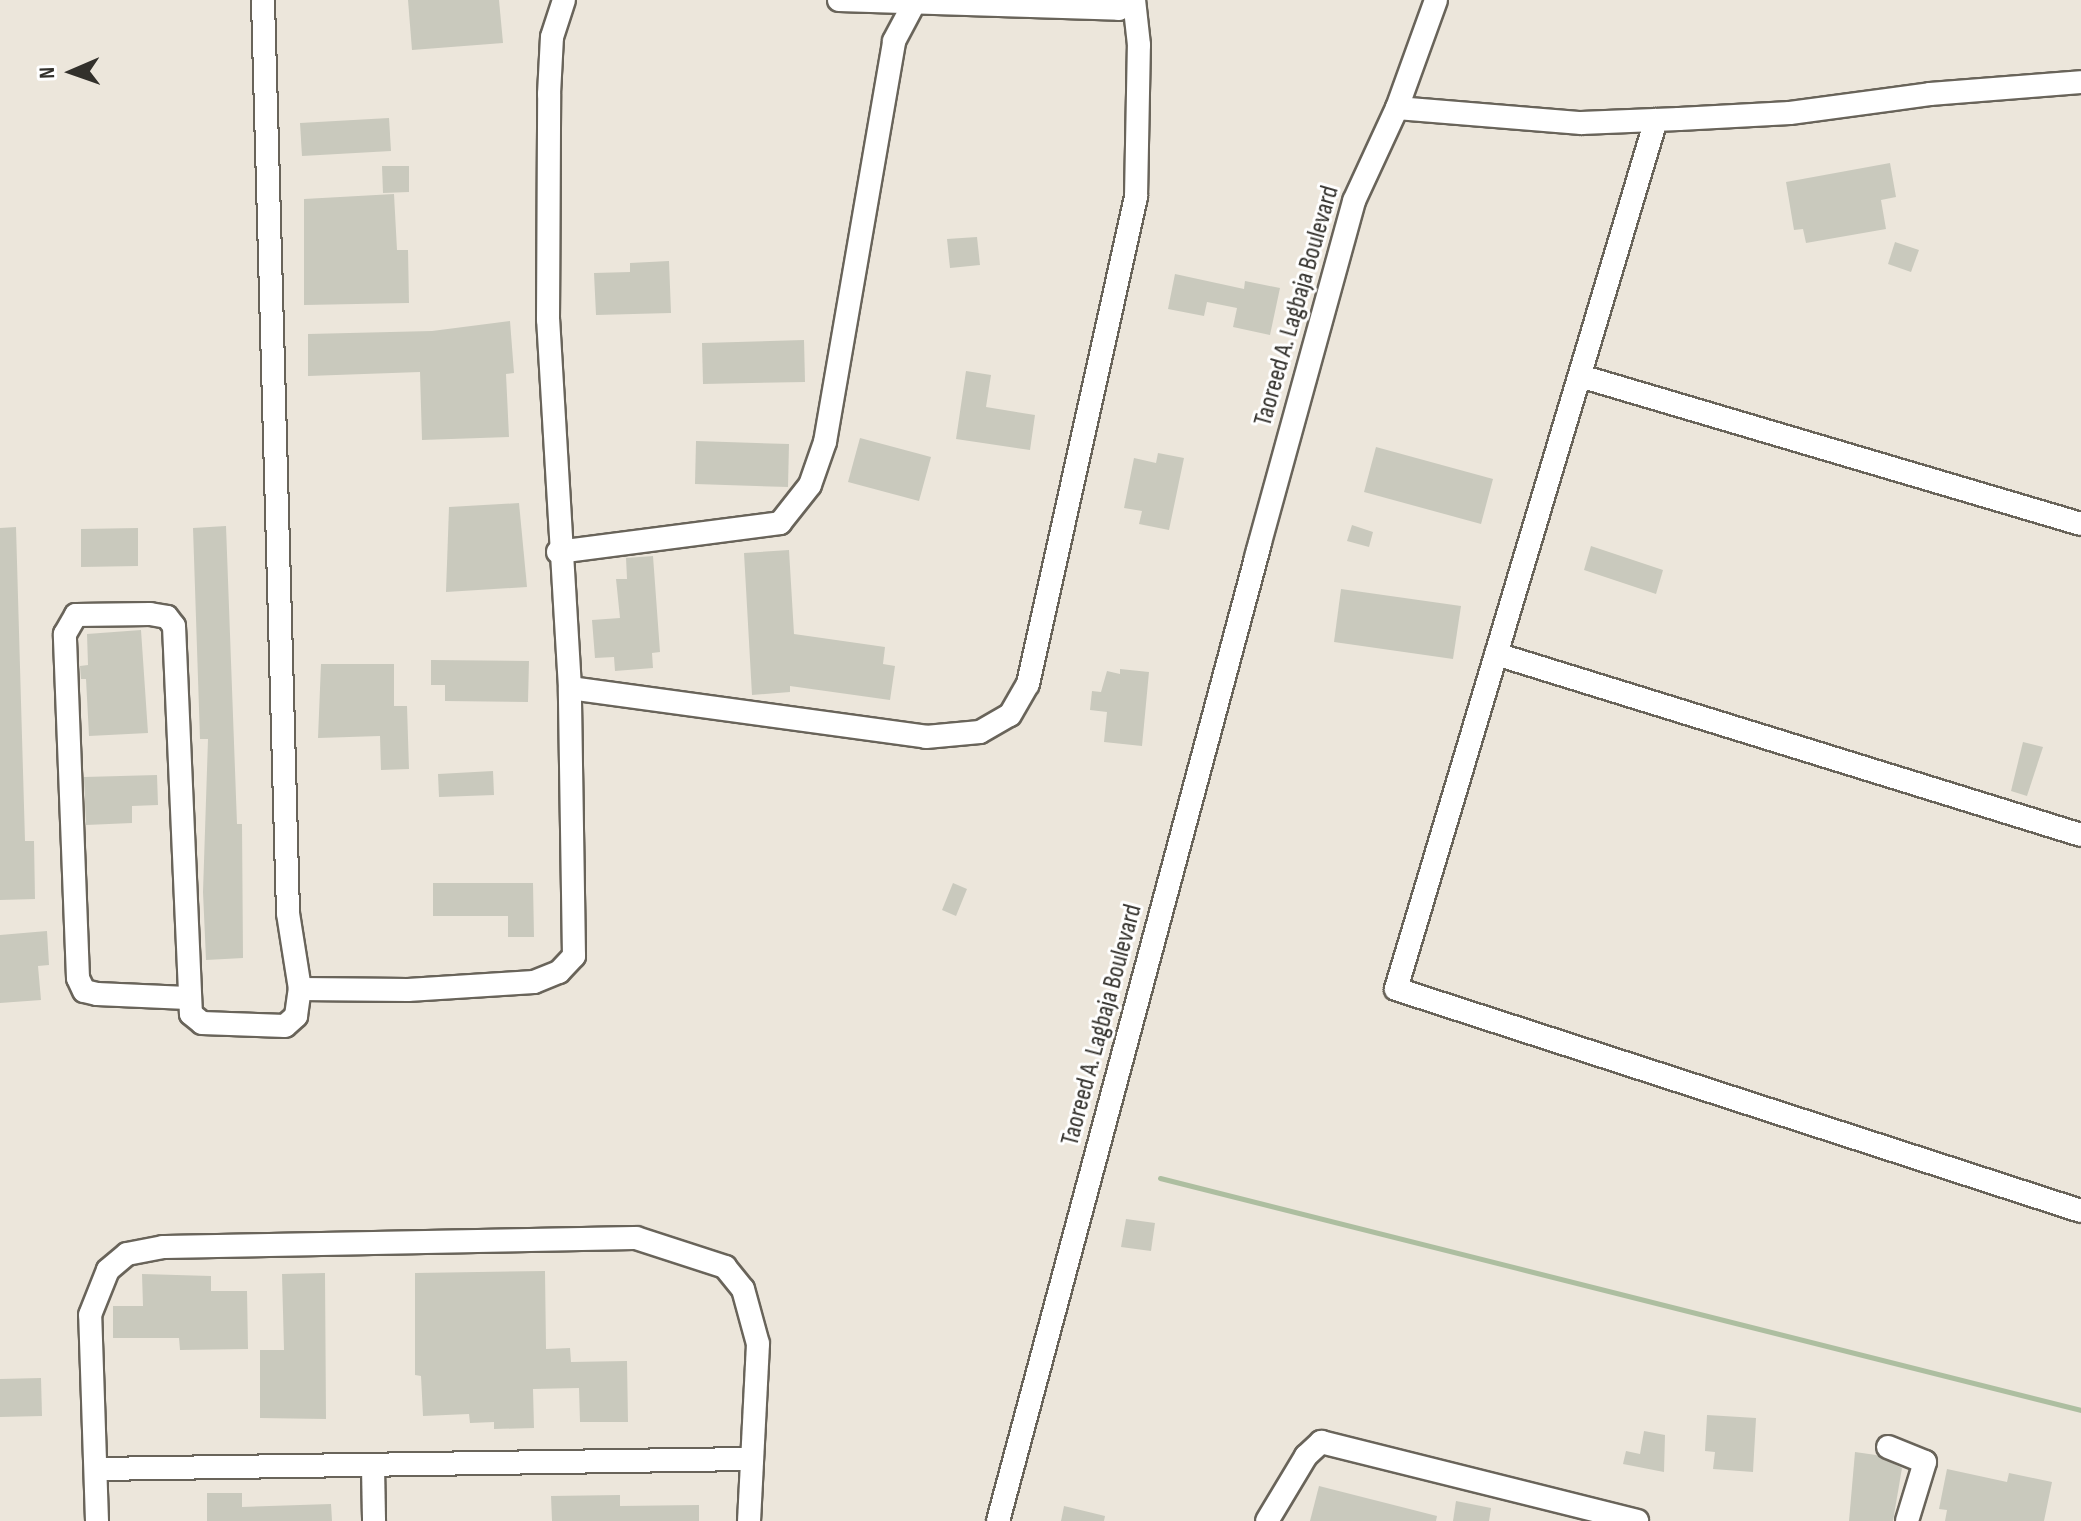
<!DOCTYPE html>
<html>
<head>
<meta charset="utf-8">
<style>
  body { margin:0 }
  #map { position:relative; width:2081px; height:1521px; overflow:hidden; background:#ece6db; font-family:"Sofia Sans Condensed",sans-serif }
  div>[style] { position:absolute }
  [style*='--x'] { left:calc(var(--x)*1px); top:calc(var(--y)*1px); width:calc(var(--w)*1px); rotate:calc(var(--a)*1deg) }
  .stream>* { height:5px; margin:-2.5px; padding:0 2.5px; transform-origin:2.5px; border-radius:2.5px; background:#adbea0 }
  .building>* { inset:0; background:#c9c9bd }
  .roads { filter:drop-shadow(2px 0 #69645a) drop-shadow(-2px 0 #69645a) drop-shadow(0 2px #69645a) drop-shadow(0 -2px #69645a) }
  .minor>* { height:22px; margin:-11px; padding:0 11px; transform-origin:11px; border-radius:11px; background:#fff }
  span { translate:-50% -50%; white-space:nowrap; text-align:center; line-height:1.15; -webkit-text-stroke:6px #fff; paint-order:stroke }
  .street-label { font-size:26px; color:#32302b }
  .north { position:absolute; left:32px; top:32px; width:80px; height:80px; -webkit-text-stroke:6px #fff; paint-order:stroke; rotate:268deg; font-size:22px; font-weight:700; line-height:32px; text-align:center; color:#32302b }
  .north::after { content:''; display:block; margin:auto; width:28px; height:36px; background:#32302b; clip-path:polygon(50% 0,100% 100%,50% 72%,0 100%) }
</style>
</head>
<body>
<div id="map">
  <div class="stream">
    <div style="--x:1160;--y:1178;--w:950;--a:14.14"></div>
  </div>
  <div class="building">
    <div style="clip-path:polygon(408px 0,499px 0,503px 43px,412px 50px)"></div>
    <div style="clip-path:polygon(389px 118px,391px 151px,302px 156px,300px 123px)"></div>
    <div style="clip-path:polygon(1890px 163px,1896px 197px,1881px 200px,1886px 229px,1806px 243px,1803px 229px,1794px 230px,1786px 182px)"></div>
    <div style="clip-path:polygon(382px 166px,409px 166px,409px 192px,383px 193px)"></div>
    <div style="clip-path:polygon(394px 194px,397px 250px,408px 250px,409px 303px,304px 305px,304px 199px)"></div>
    <div style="clip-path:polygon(977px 237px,980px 265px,950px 268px,947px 239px)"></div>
    <div style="clip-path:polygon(1895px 242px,1919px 250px,1911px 272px,1888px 264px)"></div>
    <div style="clip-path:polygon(669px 261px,671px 313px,596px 315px,594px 273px,630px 272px,630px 263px)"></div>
    <div style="clip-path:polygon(1175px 274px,1244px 289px,1245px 281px,1280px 288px,1270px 335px,1233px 327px,1237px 308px,1207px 302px,1204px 316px,1168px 309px)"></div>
    <div style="clip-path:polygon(510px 321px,514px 373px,506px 374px,509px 437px,422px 440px,420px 372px,308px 376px,308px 334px,432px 331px)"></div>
    <div style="clip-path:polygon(804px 340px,805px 382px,703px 384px,702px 343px)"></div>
    <div style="clip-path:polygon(966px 371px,991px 375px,986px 407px,1035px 415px,1030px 450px,956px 439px)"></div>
    <div style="clip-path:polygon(860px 438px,931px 457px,919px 501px,848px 482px)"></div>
    <div style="clip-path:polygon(696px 441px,789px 444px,788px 487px,695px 484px)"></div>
    <div style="clip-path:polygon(1376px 447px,1493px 479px,1481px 524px,1364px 492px)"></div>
    <div style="clip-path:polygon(1158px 453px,1184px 458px,1169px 530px,1139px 524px,1142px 511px,1124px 508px,1134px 458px,1156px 463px)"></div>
    <div style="clip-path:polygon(519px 503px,527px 587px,446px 592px,449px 507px)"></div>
    <div style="clip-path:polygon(1352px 525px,1373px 532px,1369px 547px,1347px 541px)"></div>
    <div style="clip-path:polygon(226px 526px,237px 824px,242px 824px,243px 958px,206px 960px,203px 892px,208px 739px,200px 739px,193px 528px)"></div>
    <div style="clip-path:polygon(16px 527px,25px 841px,34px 841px,35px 899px,0 900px,0 528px)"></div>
    <div style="clip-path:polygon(138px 528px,138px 566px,81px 567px,81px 529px)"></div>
    <div style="clip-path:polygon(1591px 546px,1663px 570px,1656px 594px,1584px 570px)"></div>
    <div style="clip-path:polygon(789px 550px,794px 634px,885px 647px,883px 664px,895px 666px,890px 700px,790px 686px,790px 692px,752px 695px,744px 553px)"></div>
    <div style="clip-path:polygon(653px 556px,660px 652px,652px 653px,653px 668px,615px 671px,614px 657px,595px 658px,592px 620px,620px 618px,616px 579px,627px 579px,626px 558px)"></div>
    <div style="clip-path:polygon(1341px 589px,1461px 606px,1453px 659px,1334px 642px)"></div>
    <div style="clip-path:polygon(141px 630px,148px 733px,89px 736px,86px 679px,81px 679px,80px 666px,88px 665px,87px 634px)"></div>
    <div style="clip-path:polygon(431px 660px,529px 661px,528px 702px,445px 701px,445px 685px,431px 685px)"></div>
    <div style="clip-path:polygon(321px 664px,394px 664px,394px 706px,407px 706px,409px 769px,381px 770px,380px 736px,318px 738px)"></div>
    <div style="clip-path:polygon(1120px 669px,1149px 672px,1142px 746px,1104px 742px,1107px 712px,1090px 710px,1092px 691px,1101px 692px,1107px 671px,1120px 674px)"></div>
    <div style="clip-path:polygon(2023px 742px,2043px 747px,2027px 796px,2011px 791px)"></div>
    <div style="clip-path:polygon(493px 771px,494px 795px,439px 797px,438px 774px)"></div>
    <div style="clip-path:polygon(157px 775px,158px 805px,132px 806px,132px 823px,86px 825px,84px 777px)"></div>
    <div style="clip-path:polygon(433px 883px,533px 883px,534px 937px,508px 937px,508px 916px,433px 916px)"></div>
    <div style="clip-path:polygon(953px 883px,967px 889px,956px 916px,942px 910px)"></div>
    <div style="clip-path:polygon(47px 931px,49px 965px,38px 966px,41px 1000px,0 1003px,0 935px)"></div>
    <div style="clip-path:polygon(1126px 1219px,1155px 1223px,1151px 1251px,1121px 1247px)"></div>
    <div style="clip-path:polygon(545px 1271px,546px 1349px,570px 1348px,571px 1362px,627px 1361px,628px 1422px,580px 1422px,579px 1388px,533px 1389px,534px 1428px,494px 1429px,494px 1422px,470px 1423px,469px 1414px,423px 1416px,421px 1376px,415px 1375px,415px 1273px)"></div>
    <div style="clip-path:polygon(325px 1273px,326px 1419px,260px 1418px,260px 1350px,284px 1350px,282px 1274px)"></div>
    <div style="clip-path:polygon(142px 1274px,211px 1276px,211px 1291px,247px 1291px,248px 1349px,180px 1350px,179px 1338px,113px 1338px,113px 1306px,143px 1306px)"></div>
    <div style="clip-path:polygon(41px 1378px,42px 1416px,0 1417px,0 1379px)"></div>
    <div style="clip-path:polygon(1707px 1415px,1756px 1418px,1753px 1472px,1713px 1469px,1715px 1452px,1705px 1451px)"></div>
    <div style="clip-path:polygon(1644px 1431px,1665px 1435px,1664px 1472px,1623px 1464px,1626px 1451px,1640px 1454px)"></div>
    <div style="clip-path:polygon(1855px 1452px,1876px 1455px,1902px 1468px,1893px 1521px,1849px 1521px)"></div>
    <div style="clip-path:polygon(1947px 1469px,2007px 1482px,2009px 1473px,2052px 1482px,2044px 1521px,1945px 1521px,1947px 1510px,1939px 1509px)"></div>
    <div style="clip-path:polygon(1319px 1486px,1437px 1516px,1436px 1521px,1310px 1521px)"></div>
    <div style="clip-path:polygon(207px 1493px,242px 1493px,242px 1507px,331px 1504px,332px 1521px,207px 1521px)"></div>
    <div style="clip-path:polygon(620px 1495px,620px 1506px,699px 1505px,699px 1521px,552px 1521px,551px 1496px)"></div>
    <div style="clip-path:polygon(1456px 1501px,1491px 1508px,1489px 1521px,1453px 1521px)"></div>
    <div style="clip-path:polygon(1064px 1506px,1105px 1516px,1104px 1521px,1061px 1521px)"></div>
  </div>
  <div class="roads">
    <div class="minor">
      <div style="--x:839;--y:0;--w:280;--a:1.8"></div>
      <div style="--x:1119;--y:9;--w:16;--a:-35"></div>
      <div style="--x:1397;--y:108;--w:185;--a:4.7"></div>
      <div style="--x:1581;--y:123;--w:98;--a:-2.3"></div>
      <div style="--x:1679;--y:119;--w:111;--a:-3.1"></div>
      <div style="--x:1790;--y:113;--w:141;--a:-7.7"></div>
      <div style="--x:1930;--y:94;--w:151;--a:-4.5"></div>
      <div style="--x:1656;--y:120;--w:907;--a:106.66"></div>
      <div style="--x:1396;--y:989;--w:720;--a:17.96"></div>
      <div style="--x:1580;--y:376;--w:522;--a:16.46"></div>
      <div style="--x:558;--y:552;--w:224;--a:-7.4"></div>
      <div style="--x:780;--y:523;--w:48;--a:-51.7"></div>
      <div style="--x:810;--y:485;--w:46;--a:-70.8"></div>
      <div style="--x:825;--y:442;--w:407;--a:-80.2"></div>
      <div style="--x:894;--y:41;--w:40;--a:-62"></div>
      <div style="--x:1256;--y:557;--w:369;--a:-74.6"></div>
      <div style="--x:1354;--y:201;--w:102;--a:-65.2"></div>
      <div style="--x:1397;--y:108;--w:115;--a:-70.1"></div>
      <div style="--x:1496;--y:654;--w:612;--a:17.19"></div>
      <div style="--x:570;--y:688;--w:359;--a:7.8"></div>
      <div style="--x:926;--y:737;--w:54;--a:-5.3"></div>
      <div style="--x:980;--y:732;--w:34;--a:-30"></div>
      <div style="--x:1010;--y:715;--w:36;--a:-60"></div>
      <div style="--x:1028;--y:684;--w:499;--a:-77.5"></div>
      <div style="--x:1136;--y:197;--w:152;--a:-88.9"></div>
      <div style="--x:1139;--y:45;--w:45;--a:-96.3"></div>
      <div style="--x:300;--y:989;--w:108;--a:0.5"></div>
      <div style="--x:408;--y:990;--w:126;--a:-3.6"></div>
      <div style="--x:534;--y:982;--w:27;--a:-22"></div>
      <div style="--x:559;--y:972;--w:22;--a:-47"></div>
      <div style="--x:574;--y:956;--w:268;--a:-90.9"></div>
      <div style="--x:570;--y:688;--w:369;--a:-93.4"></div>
      <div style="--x:548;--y:320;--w:226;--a:-89.7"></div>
      <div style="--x:549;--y:94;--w:57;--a:-87"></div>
      <div style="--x:552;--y:37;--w:39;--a:-72"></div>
      <div style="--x:187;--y:998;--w:90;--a:-177.5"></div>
      <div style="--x:97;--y:994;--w:13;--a:-167"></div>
      <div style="--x:84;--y:991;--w:14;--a:-115"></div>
      <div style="--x:78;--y:978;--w:344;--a:-92.2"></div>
      <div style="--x:65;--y:634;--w:22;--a:-60"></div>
      <div style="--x:76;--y:615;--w:74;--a:-0.8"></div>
      <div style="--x:150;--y:614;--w:17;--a:10"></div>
      <div style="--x:167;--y:617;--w:11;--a:52"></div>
      <div style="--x:174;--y:626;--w:388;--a:87.5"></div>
      <div style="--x:191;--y:1014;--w:14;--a:39"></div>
      <div style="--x:202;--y:1023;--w:83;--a:2.1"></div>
      <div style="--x:285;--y:1026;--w:15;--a:-42"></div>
      <div style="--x:296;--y:1016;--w:27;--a:-82"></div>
      <div style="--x:300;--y:989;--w:77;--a:-99"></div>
      <div style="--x:288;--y:913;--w:913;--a:-91.57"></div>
      <div style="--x:1888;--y:1447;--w:40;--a:22"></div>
      <div style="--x:1925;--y:1462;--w:62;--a:107"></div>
      <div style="--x:373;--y:1467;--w:54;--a:88.9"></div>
      <div style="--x:97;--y:1469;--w:654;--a:-0.88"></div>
      <div style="--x:97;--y:1521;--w:206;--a:-91.9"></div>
      <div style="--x:90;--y:1315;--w:48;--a:-68.2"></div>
      <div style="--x:108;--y:1270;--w:25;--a:-40"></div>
      <div style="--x:127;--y:1254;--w:37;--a:-11"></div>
      <div style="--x:163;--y:1247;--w:473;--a:-1.1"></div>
      <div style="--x:636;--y:1238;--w:94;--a:18"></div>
      <div style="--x:725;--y:1267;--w:28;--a:51"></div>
      <div style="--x:743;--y:1289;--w:57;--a:74.7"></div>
      <div style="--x:758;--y:1344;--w:177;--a:92.9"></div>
      <div style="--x:998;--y:1521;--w:1012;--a:-75"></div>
      <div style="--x:1267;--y:1521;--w:76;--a:-59"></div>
      <div style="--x:1306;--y:1456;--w:21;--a:-43"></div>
      <div style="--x:1321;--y:1442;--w:326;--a:14"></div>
    </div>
  </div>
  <div class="street-label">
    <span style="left:1297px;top:306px;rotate:-74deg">Taoreed A. Lagbaja Boulevard</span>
    <span style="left:1102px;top:1025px;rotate:-75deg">Taoreed A. Lagbaja Boulevard</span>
  </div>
  <div class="north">N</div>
</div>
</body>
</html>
